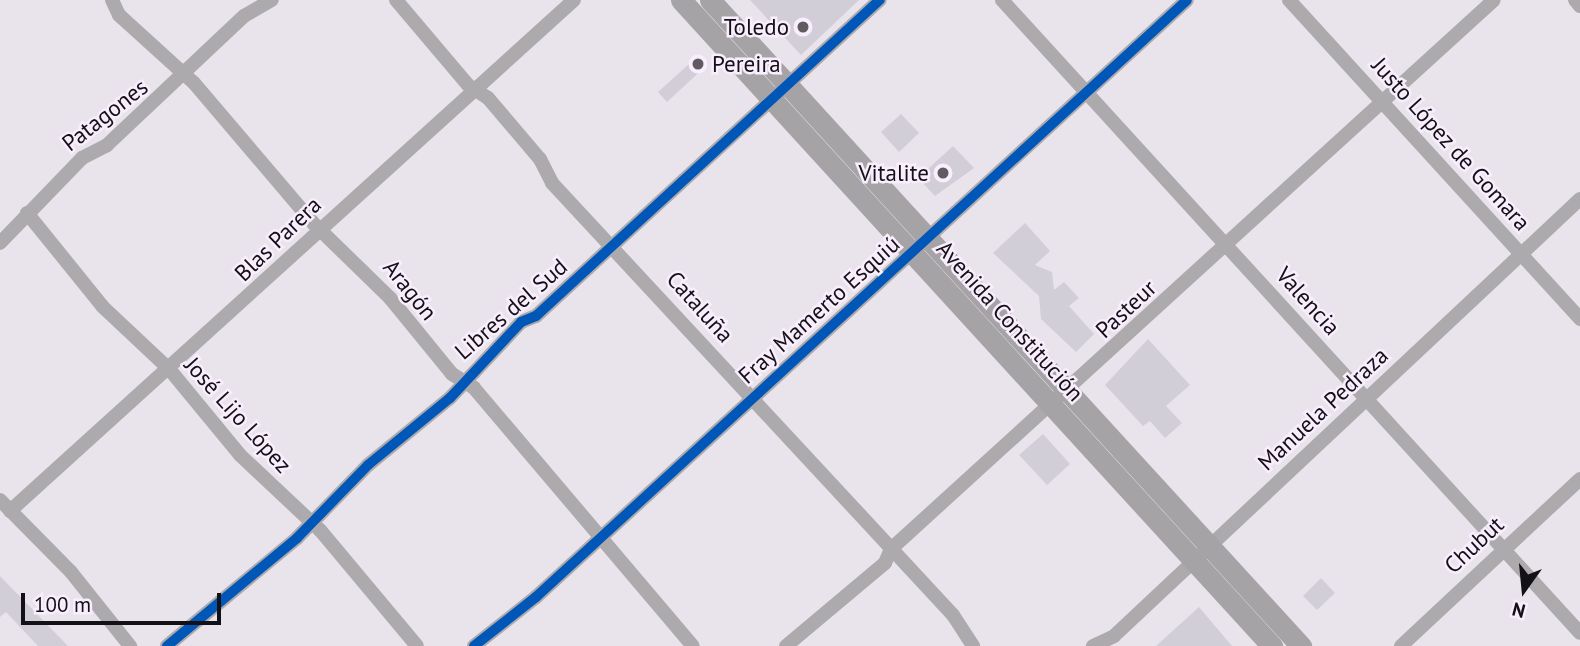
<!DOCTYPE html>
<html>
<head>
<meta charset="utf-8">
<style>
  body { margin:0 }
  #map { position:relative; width:1580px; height:646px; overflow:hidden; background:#e9e4ec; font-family:"PT Sans",sans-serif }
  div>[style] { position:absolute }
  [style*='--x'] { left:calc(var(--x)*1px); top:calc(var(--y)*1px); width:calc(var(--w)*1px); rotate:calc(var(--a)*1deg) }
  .building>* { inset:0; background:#d1ced8 }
  .street>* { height:14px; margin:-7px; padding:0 7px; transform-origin:7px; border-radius:7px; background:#adaaad }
  .primary>* { height:21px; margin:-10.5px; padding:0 10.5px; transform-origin:10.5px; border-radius:10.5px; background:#a6a3a6 }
  .cycleway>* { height:10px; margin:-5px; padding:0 5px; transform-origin:5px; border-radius:5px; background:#0057b8 }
  .dots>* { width:19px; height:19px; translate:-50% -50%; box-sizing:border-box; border:4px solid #f8eefd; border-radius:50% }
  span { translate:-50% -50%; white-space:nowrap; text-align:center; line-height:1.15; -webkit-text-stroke:5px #f8eefd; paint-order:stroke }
  .poi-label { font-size:23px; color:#141116 }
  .right { translate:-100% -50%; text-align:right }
  .left { translate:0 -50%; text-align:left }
  .street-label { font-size:23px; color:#141116 }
  .north { position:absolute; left:1489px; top:555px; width:70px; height:70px; -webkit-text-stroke:5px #f8eefd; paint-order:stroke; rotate:195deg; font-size:19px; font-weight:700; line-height:28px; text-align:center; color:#141116 }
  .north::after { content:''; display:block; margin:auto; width:24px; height:32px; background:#141116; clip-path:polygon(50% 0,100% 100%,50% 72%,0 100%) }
  .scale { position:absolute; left:21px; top:593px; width:200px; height:32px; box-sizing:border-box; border:4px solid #141116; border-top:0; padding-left:9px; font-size:21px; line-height:24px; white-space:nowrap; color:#141116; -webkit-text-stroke:5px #f8eefd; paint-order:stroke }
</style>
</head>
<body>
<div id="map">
  <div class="building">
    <div style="clip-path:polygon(750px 0,859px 0,801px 55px)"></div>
    <div style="clip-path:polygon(699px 55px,708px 64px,667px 102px,658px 92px)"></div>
    <div style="clip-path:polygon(901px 114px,919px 133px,899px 152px,881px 132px)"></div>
    <div style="clip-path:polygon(953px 146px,974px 168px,935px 196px,918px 178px)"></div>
    <div style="clip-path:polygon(1025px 223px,1050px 251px,1035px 265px,1052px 272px,1054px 290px,1064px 282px,1079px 298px,1069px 306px,1094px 334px,1076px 352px,1041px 319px,1039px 296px,993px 253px)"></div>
    <div style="clip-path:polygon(1148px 339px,1190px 385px,1166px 406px,1182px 423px,1165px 438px,1150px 421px,1143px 426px,1105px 385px)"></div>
    <div style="clip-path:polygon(1043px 434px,1070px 464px,1047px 485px,1019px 455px)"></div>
    <div style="clip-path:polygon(0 576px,68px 646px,38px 646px,6px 612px,0 617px)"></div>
    <div style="clip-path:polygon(1321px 578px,1335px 593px,1317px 610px,1303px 596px)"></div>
    <div style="clip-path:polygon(1199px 607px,1232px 646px,1156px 646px)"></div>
  </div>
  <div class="street">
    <div style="--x:112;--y:0;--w:17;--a:65"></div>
    <div style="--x:119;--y:15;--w:101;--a:42.2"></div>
    <div style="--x:194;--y:83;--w:185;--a:49.6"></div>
    <div style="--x:314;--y:224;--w:106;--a:44.2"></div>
    <div style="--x:390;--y:298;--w:98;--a:50.8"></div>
    <div style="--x:452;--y:374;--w:26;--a:32"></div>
    <div style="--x:474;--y:388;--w:338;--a:49.7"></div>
    <div style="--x:396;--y:0;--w:111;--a:49.7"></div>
    <div style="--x:468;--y:85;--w:24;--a:33"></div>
    <div style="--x:488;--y:98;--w:80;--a:49.6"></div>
    <div style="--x:540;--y:159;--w:27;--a:63"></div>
    <div style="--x:552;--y:183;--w:589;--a:47.13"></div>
    <div style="--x:953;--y:615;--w:37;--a:57"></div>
    <div style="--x:1002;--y:0;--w:857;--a:47.6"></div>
    <div style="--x:1289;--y:0;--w:432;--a:47.6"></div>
    <div style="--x:1575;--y:0;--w:8;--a:50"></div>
    <div style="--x:27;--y:213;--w:121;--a:51"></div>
    <div style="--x:103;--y:307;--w:92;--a:43.2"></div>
    <div style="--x:170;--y:370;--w:110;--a:50.5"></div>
    <div style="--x:240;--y:455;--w:110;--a:43.2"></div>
    <div style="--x:320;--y:530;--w:151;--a:50.1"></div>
    <div style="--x:0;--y:243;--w:118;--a:-46"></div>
    <div style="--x:82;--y:158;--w:28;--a:-27"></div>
    <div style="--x:107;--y:145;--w:188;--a:-43.3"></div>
    <div style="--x:244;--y:16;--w:32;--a:-30"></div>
    <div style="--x:0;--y:500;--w:101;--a:45.4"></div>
    <div style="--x:71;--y:572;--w:95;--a:51.4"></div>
    <div style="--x:10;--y:511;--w:761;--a:-42.18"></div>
    <div style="--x:167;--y:646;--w:169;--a:-39.7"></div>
    <div style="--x:297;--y:538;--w:102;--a:-45.8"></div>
    <div style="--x:368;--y:465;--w:106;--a:-39.3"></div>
    <div style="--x:450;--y:398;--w:104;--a:-46.9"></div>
    <div style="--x:521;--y:322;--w:16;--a:-22"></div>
    <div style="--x:536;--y:316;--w:467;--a:-42.6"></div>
    <div style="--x:474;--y:646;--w:79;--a:-38.3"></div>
    <div style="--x:536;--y:597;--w:883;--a:-42.52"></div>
    <div style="--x:786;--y:646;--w:129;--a:-40"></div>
    <div style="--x:885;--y:563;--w:15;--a:-67"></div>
    <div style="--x:891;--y:549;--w:815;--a:-42.32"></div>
    <div style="--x:1093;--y:646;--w:23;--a:-25"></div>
    <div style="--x:1114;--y:636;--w:639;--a:-43.16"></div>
    <div style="--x:1401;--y:646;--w:245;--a:-43"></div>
  </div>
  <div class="primary">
    <div style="--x:681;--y:0;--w:876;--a:47.55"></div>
    <div style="--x:710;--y:0;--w:876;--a:47.55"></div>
  </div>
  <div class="cycleway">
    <div style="--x:167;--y:646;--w:169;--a:-39.7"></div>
    <div style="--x:297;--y:538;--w:102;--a:-45.8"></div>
    <div style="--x:368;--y:465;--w:106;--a:-39.3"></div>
    <div style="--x:450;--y:398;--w:104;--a:-46.9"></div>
    <div style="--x:521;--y:322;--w:16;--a:-22"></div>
    <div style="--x:536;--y:316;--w:467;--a:-42.6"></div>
    <div style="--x:474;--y:646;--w:79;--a:-38.3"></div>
    <div style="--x:536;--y:597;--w:883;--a:-42.52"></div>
  </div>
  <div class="dots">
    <div style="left:803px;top:27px;background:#5f5b61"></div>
    <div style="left:698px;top:64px;background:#5f5b61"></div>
    <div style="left:943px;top:173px;background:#5f5b61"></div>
  </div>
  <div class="poi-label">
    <span class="right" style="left:789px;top:27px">Toledo</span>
    <span class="left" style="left:712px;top:64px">Pereira</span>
    <span class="right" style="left:929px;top:173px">Vitalite</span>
  </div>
  <div class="street-label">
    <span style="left:105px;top:115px;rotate:-38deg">Patagones</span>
    <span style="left:1451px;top:144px;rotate:48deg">Justo López de Gomara</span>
    <span style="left:278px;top:239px;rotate:-44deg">Blas Parera</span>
    <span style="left:410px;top:290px;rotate:51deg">Aragón</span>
    <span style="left:1308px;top:301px;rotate:48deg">Valencia</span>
    <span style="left:700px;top:307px;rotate:48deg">Cataluña</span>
    <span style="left:511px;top:309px;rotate:-41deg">Libres del Sud</span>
    <span style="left:1126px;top:309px;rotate:-43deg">Pasteur</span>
    <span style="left:819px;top:310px;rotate:-42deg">Fray Mamerto Esquiú</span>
    <span style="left:1010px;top:321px;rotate:48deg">Avenida Constitución</span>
    <span style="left:1323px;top:409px;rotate:-43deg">Manuela Pedraza</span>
    <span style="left:238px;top:415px;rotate:48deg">José Lijo López</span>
    <span style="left:1474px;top:545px;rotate:-43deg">Chubut</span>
  </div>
  <div class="north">N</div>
  <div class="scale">100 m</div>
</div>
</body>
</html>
